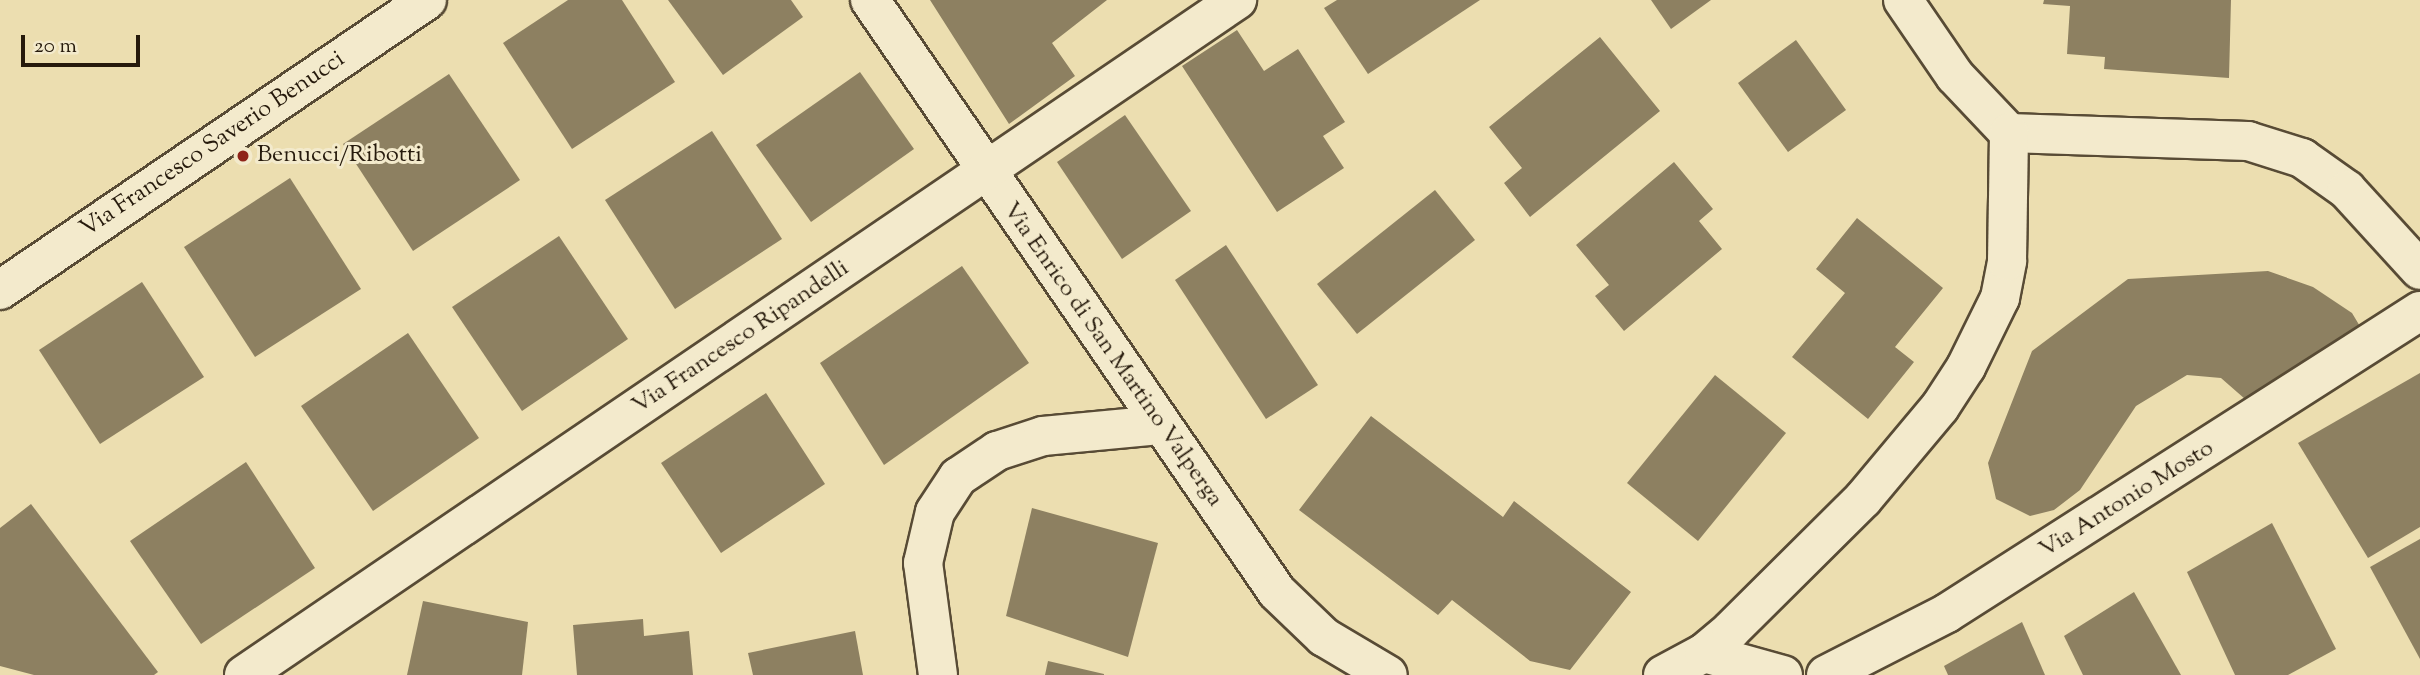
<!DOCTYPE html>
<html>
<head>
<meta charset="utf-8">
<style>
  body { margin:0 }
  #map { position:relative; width:2420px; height:675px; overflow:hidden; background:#ecdeb0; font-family:"Sorts Mill Goudy",serif }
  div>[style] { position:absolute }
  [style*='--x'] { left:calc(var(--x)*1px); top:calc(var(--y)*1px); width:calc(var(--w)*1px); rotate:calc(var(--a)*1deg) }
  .building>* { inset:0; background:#8d8061 }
  .roads { filter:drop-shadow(2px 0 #584b35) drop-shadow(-2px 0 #584b35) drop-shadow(0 2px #584b35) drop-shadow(0 -2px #584b35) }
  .minor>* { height:38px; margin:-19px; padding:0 19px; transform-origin:19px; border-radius:19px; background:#f3eacc }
  .dots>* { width:19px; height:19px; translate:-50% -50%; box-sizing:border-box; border:4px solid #f3eacc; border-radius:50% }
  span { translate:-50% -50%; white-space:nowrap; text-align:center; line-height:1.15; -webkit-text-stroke:6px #f3eacc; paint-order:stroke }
  .street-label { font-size:24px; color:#261a0c }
  .poi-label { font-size:24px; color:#261a0c }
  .left { translate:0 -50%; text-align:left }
  .scale { position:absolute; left:21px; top:35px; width:119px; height:32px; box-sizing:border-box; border:4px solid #261a0c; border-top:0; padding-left:9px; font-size:21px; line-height:24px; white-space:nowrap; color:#261a0c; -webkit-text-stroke:5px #f3eacc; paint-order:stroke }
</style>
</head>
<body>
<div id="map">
  <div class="building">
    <div style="clip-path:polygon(568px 0,622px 0,675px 82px,572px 149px,503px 43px)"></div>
    <div style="clip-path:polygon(668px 0,791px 0,803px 17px,723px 75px)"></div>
    <div style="clip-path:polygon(930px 0,1107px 0,1052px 43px,1075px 76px,1009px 124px)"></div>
    <div style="clip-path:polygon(1337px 0,1480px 0,1368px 74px,1324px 8px)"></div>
    <div style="clip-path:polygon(1651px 0,1711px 0,1671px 29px)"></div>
    <div style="clip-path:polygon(2044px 0,2231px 0,2229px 78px,2104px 69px,2105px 57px,2067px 54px,2070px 6px,2043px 4px)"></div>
    <div style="clip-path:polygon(1237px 30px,1264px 71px,1298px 49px,1345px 122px,1323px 136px,1344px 168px,1277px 212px,1182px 66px)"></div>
    <div style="clip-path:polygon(1600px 37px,1660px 111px,1530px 217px,1504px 183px,1522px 168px,1489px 127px)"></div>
    <div style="clip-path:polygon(1796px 40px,1846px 110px,1788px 152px,1738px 83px)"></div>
    <div style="clip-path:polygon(860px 72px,914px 149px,811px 222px,756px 145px)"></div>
    <div style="clip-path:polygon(449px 74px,520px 180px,413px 251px,343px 144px)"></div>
    <div style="clip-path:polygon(1125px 115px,1191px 211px,1122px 259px,1057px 162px)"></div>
    <div style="clip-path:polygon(712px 131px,782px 239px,675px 309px,605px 200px)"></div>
    <div style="clip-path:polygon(1674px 162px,1713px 209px,1699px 221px,1722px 249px,1624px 331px,1595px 296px,1609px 285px,1576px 245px)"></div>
    <div style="clip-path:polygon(290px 178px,361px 289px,255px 357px,184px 247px)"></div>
    <div style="clip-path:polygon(1435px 190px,1475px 240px,1357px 334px,1317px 284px)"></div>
    <div style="clip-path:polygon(1857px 218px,1943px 288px,1895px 347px,1914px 362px,1868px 419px,1792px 357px,1845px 293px,1816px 269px)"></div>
    <div style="clip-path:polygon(559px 236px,628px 339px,522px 411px,452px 307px)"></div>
    <div style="clip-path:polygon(1226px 245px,1318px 385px,1266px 419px,1175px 280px)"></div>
    <div style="clip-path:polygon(962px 266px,1029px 363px,884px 465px,820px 363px)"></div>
    <div style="clip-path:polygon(2268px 271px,2313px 287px,2352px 313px,2361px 328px,2245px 399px,2221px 378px,2187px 375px,2136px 406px,2080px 490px,2054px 510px,2030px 516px,1996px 499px,1988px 463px,2032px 351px,2128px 279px)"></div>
    <div style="clip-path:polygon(142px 282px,204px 377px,100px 444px,39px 350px)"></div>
    <div style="clip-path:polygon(408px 333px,479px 438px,373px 511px,301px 406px)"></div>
    <div style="clip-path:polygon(2420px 373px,2420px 527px,2368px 558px,2298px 443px)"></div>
    <div style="clip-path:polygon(1715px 375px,1786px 433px,1698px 541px,1627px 483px)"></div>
    <div style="clip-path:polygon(766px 393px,825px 484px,721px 553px,661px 463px)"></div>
    <div style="clip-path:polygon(1371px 416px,1503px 517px,1514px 501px,1631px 592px,1570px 670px,1530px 661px,1452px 600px,1438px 615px,1299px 510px)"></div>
    <div style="clip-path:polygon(246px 462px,315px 568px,201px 644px,130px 541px)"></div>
    <div style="clip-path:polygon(31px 504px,158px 672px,154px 675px,34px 675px,0 666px,0 528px)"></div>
    <div style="clip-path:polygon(1032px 508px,1158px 543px,1128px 657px,1006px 616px)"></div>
    <div style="clip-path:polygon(2272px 523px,2336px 649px,2288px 675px,2235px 675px,2187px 572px)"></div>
    <div style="clip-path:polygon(2420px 539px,2420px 659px,2370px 567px)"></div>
    <div style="clip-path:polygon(2134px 592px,2181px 675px,2083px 675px,2064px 636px)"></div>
    <div style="clip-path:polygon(423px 601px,528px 622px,522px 675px,407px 675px)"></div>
    <div style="clip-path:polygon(643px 619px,644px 636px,689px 631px,693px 675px,577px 675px,573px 625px)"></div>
    <div style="clip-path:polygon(2022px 622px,2045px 675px,1948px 675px,1944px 666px)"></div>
    <div style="clip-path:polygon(855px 631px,863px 675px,753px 675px,748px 653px)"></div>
    <div style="clip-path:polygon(1048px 661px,1104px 674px,1104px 675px,1045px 675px)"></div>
  </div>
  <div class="roads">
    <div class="minor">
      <div style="--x:870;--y:0;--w:718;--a:55.49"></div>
      <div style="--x:1277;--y:592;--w:65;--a:43.8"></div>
      <div style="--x:1324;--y:637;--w:74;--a:30.7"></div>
      <div style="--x:1903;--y:0;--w:92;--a:55.6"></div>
      <div style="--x:1955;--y:76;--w:79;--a:46.5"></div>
      <div style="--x:2009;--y:133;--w:239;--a:1.9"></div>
      <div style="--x:2248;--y:141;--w:57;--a:17.5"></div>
      <div style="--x:2302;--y:158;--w:55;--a:35.4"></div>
      <div style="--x:2347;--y:190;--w:108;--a:47.6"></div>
      <div style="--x:0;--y:290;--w:516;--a:-34.18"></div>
      <div style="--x:1704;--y:653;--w:82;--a:15.6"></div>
      <div style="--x:244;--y:675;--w:1201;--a:-34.21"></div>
      <div style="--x:938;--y:675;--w:113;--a:-97.6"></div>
      <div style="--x:923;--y:563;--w:52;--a:-76.8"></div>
      <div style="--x:935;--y:512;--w:42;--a:-56.7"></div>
      <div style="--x:958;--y:477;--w:47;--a:-33.7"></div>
      <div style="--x:997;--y:451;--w:48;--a:-18.1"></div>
      <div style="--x:1043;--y:436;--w:117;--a:-5.4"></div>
      <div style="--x:1663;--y:675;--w:47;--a:-28.2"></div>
      <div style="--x:1704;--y:653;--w:35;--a:-40"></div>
      <div style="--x:1731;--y:630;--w:186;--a:-44.8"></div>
      <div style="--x:1863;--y:499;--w:120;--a:-50.1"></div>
      <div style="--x:1940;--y:407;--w:48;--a:-57"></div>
      <div style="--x:1966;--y:367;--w:77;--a:-63.8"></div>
      <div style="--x:2000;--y:298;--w:38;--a:-79"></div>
      <div style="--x:2007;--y:261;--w:128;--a:-89.1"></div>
      <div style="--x:1826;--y:675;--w:136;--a:-27.1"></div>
      <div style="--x:1947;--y:613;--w:561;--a:-32.56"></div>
    </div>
  </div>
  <div class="dots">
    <div style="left:243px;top:156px;background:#8f2418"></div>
  </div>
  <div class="street-label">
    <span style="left:213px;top:145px;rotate:-34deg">Via Francesco Saverio Benucci</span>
    <span style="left:741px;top:338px;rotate:-34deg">Via Francesco Ripandelli</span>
    <span style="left:1112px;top:355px;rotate:55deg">Via Enrico di San Martino Valperga</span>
    <span style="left:2127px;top:500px;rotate:-32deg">Via Antonio Mosto</span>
  </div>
  <div class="poi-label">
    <span class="left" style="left:257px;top:156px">Benucci/Ribotti</span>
  </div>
  <div class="scale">20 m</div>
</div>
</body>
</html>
